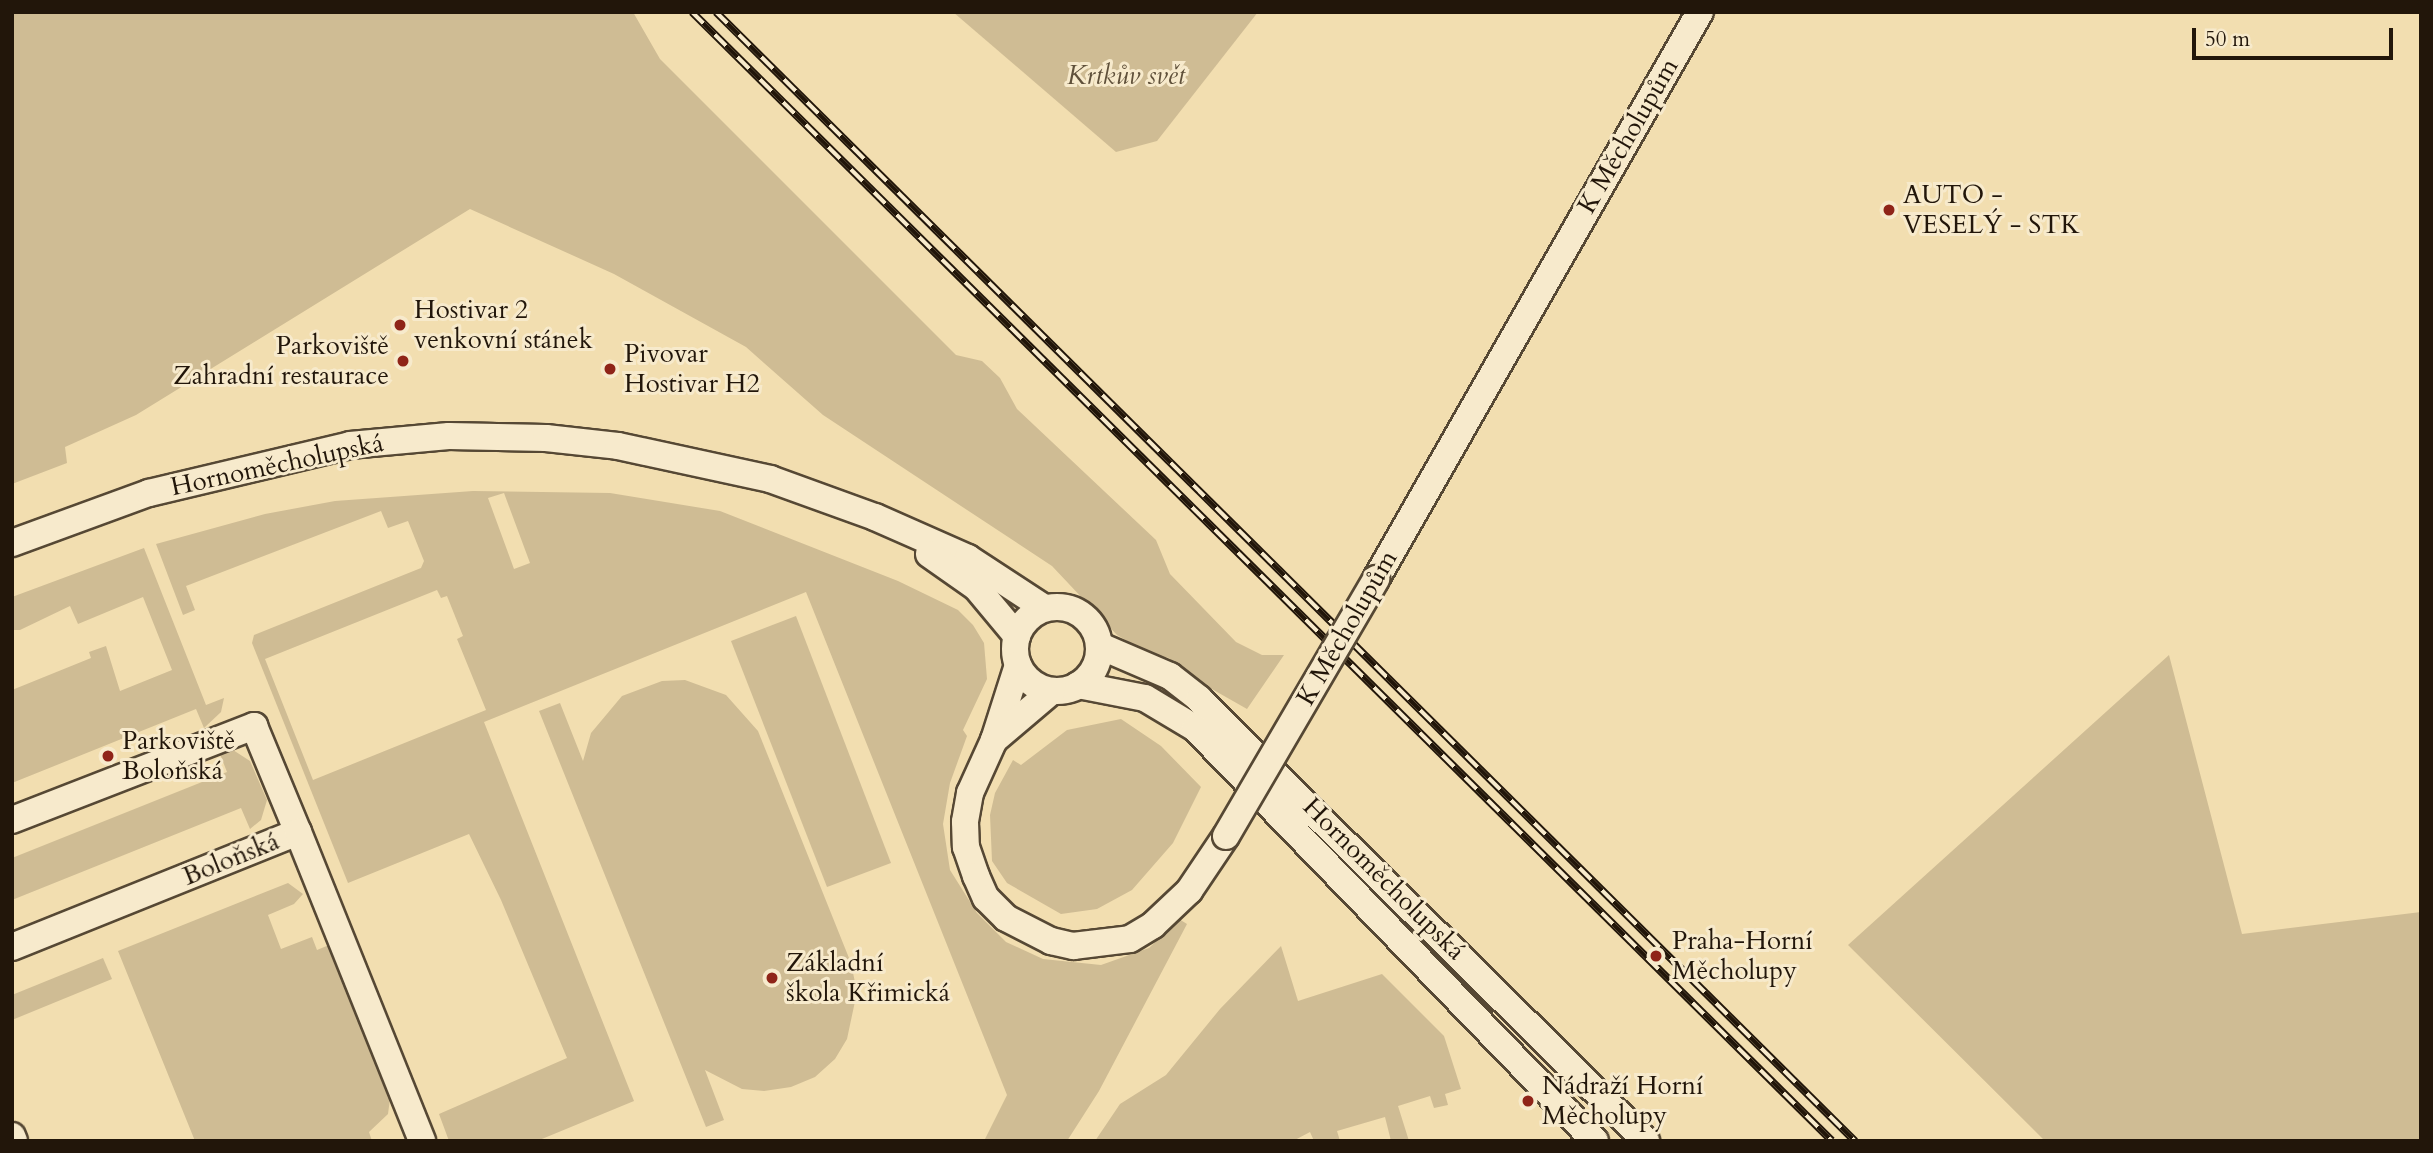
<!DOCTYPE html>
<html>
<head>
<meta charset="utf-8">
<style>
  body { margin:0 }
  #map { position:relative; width:2433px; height:1153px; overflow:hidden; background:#f2deb0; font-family:Cardo,serif }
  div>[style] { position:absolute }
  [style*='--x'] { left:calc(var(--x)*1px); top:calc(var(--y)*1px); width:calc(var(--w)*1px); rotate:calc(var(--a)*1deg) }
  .green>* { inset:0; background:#cfbc94 }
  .roads { filter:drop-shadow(2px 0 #564834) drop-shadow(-2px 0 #564834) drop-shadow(0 2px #564834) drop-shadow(0 -2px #564834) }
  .minor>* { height:26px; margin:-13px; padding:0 13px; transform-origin:13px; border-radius:13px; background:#f7eacc }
  .minor>.ring { margin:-13px; padding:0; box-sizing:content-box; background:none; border:26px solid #f7eacc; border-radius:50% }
  .rail>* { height:8px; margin-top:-4px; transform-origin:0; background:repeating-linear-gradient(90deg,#f7eacc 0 16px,#22160a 0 32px); box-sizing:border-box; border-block:2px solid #22160a }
  .bridges { filter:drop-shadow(2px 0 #564834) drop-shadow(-2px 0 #564834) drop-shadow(0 2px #564834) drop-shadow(0 -2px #564834) }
  .minor-bridge>* { height:26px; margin:-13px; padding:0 13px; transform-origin:13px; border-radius:13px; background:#f7eacc }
  .dots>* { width:19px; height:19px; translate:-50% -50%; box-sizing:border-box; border:4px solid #f7eacc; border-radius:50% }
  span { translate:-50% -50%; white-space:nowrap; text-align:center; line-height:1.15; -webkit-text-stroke:6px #f7eacc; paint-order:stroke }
  .park-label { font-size:26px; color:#5f503a; font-style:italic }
  .street-label { font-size:26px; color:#22160a }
  .poi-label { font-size:26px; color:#22160a }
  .left { translate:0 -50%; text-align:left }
  .right { translate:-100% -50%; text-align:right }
  .frame { position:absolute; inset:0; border:14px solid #22160a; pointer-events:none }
  .scale { position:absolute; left:2192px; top:28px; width:201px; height:32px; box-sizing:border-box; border:4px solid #22160a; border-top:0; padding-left:9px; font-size:21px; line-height:24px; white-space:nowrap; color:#22160a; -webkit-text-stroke:5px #f7eacc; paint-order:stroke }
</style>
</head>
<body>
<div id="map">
  <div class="green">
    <div style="clip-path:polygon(12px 12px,633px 12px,660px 59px,956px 355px,982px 361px,1000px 378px,1017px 409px,1156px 540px,1170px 574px,1236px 642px,1262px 655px,1284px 655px,1247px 709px,1203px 684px,1169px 658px,1146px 652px,1117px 635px,1052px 566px,823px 415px,746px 347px,614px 274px,470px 209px,136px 415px,65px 447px,67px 463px,12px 484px)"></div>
    <div style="clip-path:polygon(953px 12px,1258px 12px,1157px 141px,1116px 152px)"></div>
    <div style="clip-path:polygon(evenodd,473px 491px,610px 493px,720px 511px,898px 581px,958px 610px,973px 625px,984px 643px,987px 679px,963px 730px,967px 736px,950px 783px,943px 824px,950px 870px,977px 913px,1006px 942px,1043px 959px,1101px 965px,1149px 948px,1179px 919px,1187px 924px,1099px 1091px,1067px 1141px,984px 1141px,1007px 1095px,806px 592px,484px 722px,634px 1101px,537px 1141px,449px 1141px,439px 1114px,567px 1058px,501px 900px,469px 834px,348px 883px,252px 643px,254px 635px,421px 568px,424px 561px,408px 521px,388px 528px,381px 511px,186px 586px,195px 610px,183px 615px,156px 544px,265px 514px,335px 501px,473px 491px,504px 493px,530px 563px,514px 569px,488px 498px,504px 493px,473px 491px,437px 590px,441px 598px,447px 596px,463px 636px,457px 639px,486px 710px,313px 780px,265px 659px,437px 590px)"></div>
    <div style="clip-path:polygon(144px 548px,206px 705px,224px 698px,221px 712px,204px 728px,196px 709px,12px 783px,12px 690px,91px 658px,89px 652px,106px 646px,120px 691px,172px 670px,143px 597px,78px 624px,70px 606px,20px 630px,12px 630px,12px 597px)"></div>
    <div style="clip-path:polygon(796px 616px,891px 863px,827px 887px,731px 641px)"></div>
    <div style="clip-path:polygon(2169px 655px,2242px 934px,2421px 912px,2421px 1141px,2045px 1141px,1848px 945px)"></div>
    <div style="clip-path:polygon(685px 680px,726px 695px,758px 731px,851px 963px,857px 992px,847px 1039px,835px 1059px,815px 1077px,791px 1087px,764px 1091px,742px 1089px,705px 1070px,724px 1120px,706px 1127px,539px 711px,560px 703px,583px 761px,591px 733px,622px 696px,662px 681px)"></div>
    <div style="clip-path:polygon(1121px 719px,1161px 746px,1201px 787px,1173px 843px,1132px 890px,1097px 909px,1061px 914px,1007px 883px,992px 861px,990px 815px,995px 793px,1013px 760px,1021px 765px,1067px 730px)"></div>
    <div style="clip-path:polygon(218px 749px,233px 750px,250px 761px,267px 800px,261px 820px,250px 829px,241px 808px,12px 900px,12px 858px,227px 772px)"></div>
    <div style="clip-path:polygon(288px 883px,303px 894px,294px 904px,268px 915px,281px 949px,312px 937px,317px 950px,329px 945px,390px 1099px,388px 1114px,369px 1132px,372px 1141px,195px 1141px,118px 951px)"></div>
    <div style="clip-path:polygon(1281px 946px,1298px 1001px,1382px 974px,1444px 1036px,1461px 1089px,1445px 1094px,1448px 1105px,1434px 1108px,1430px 1096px,1398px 1106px,1409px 1141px,1391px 1141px,1385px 1117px,1337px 1131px,1340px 1141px,1314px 1141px,1310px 1132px,1293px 1141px,1095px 1141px,1120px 1104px,1166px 1075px,1220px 1009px)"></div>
    <div style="clip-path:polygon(103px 958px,112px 979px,12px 1020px,12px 995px)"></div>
  </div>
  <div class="roads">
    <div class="minor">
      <div style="--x:12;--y:543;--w:146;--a:-20.1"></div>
      <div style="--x:149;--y:493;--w:207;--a:-13.4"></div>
      <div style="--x:350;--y:445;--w:99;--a:-5.2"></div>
      <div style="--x:449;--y:436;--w:97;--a:1.2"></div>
      <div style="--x:546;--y:438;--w:72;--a:6.3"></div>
      <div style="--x:618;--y:446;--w:156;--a:12.2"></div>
      <div style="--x:770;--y:479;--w:112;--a:19.9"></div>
      <div style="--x:875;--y:517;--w:102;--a:23.8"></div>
      <div style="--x:968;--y:558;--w:91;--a:33.3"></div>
      <div style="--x:929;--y:554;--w:57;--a:35.1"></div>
      <div style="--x:976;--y:587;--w:64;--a:50.1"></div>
      <div style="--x:1376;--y:579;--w:653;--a:-60.26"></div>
      <div class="ring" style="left:1015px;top:607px;width:58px;height:58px"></div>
      <div style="--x:1100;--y:646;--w:76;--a:23.2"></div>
      <div style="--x:1170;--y:676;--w:37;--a:38"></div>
      <div style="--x:1199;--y:699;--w:629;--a:44.68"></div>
      <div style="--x:1018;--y:665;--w:79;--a:107.7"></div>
      <div style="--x:994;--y:740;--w:58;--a:114.4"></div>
      <div style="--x:970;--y:793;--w:29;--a:100"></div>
      <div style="--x:965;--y:822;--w:25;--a:88"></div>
      <div style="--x:966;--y:847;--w:31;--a:71"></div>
      <div style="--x:976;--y:876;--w:24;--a:66"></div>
      <div style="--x:986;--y:898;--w:28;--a:45"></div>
      <div style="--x:1006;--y:918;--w:51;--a:27.1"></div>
      <div style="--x:1051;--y:941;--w:23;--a:13"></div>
      <div style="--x:1073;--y:946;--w:57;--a:-7"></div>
      <div style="--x:1130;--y:939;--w:27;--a:-31"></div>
      <div style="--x:1153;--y:925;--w:50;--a:-43.4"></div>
      <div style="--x:1189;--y:891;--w:66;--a:-56.1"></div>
      <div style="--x:1078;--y:685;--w:68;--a:11"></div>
      <div style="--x:1145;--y:698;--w:58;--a:31"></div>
      <div style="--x:1195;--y:728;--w:575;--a:45.92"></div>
      <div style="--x:994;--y:740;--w:76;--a:-40.2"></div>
      <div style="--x:12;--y:820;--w:260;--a:-21.2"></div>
      <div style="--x:254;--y:726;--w:115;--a:67.5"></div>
      <div style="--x:298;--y:832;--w:308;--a:158.1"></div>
      <div style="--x:298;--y:832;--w:333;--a:68.1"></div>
      <div style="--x:12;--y:1136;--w:5;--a:68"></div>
    </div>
  </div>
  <div class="rail">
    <div style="--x:692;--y:12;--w:1604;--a:44.72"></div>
    <div style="--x:716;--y:12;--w:1604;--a:44.75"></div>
  </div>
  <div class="bridges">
    <div class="minor-bridge">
      <div style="--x:1226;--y:836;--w:298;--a:-59.7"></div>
    </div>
  </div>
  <div class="dots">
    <div style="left:1889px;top:210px;background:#8f2418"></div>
    <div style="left:400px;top:325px;background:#8f2418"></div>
    <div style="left:403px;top:361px;background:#8f2418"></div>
    <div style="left:610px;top:369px;background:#8f2418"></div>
    <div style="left:108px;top:756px;background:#8f2418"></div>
    <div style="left:1656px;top:956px;background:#8f2418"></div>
    <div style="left:772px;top:978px;background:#8f2418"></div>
    <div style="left:1528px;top:1101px;background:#8f2418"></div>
  </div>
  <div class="park-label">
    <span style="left:1126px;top:76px">Krtkův svět</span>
  </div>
  <div class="street-label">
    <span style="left:1628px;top:136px;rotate:-60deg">K Měcholupům</span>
    <span style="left:277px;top:465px;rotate:-12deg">Hornoměcholupská</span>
    <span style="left:1347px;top:628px;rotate:-60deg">K Měcholupům</span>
    <span style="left:231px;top:859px;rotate:-22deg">Boloňská</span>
    <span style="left:1384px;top:879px;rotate:45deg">Hornoměcholupská</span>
  </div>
  <div class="poi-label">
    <span class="left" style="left:1903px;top:210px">AUTO -<br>VESELÝ - STK</span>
    <span class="left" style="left:414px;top:325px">Hostivar 2<br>venkovní stánek</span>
    <span class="right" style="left:389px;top:361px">Parkoviště<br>Zahradní restaurace</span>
    <span class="left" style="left:624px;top:369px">Pivovar<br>Hostivar H2</span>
    <span class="left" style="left:122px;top:756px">Parkoviště<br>Boloňská</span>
    <span class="left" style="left:1672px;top:956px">Praha-Horní<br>Měcholupy</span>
    <span class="left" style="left:786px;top:978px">Základní<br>škola Křimická</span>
    <span class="left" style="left:1542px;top:1101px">Nádraží Horní<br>Měcholupy</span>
  </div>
  <div class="frame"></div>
  <div class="scale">50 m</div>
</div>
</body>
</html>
